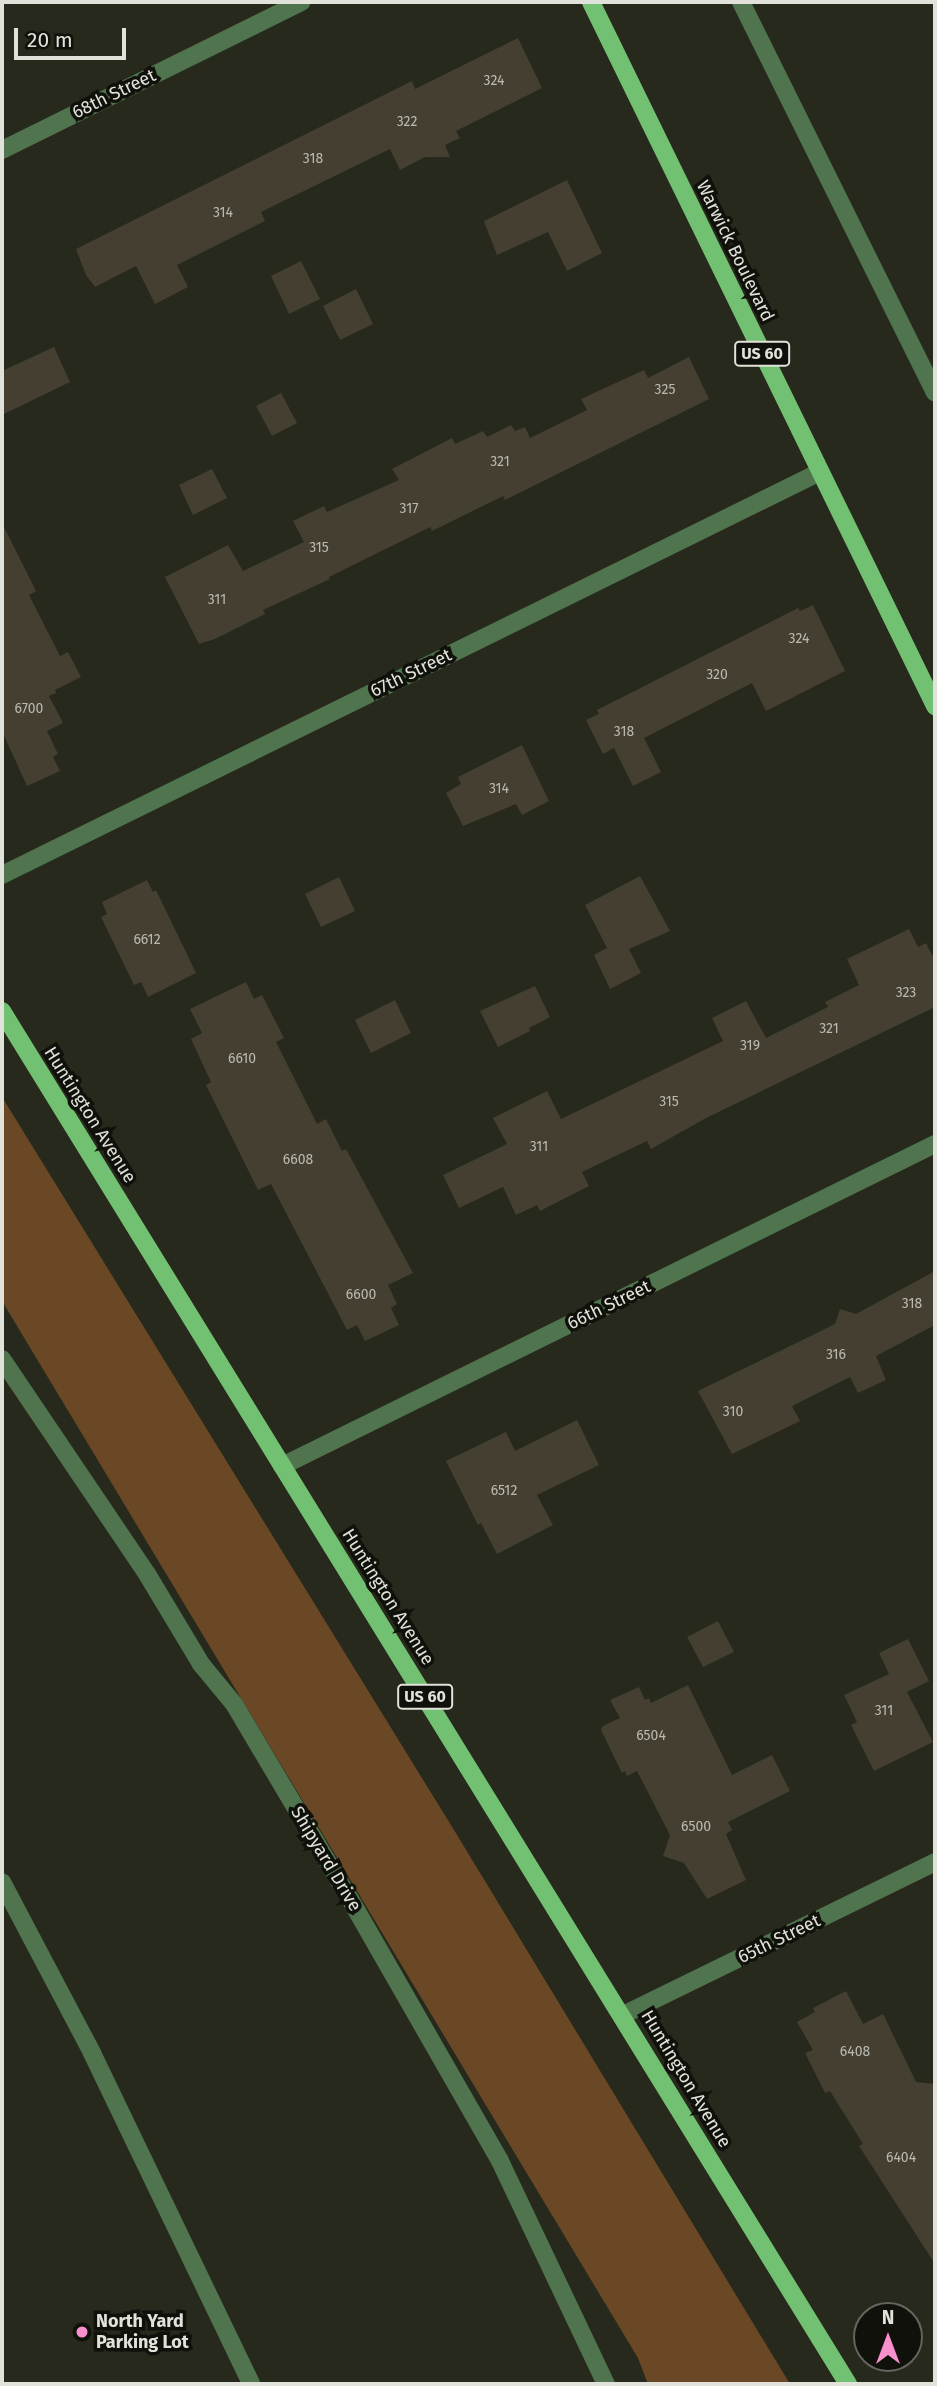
<!DOCTYPE html>
<html>
<head>
<meta charset="utf-8">
<style>
  body { margin:0 }
  #map { position:relative; width:937px; height:2386px; overflow:hidden; background:#27291c; font-family:"Fira Sans",sans-serif }
  div>[style] { position:absolute }
  [style*='--x'] { left:calc(var(--x)*1px); top:calc(var(--y)*1px); width:calc(var(--w)*1px); rotate:calc(var(--a)*1deg) }
  .green>* { inset:0; background:#6a4826 }
  .building>* { inset:0; background:#443f31 }
  .minor>* { height:18px; margin:-9px; padding:0 9px; transform-origin:9px; border-radius:9px; background:#4f744e }
  .major>* { height:18px; margin:-9px; padding:0 9px; transform-origin:9px; border-radius:9px; background:#72c071 }
  .dots>* { width:19px; height:19px; translate:-50% -50%; box-sizing:border-box; border:4px solid #10110b; border-radius:50% }
  span { translate:-50% -50%; white-space:nowrap; text-align:center; line-height:1.15; -webkit-text-stroke:7px #10110b; paint-order:stroke }
  .number-label { font-size:14px; color:#babab0 }
  .number-label span { -webkit-text-stroke-width:0 }
  .shield-label span { padding:2px 5px; background:#10110b; border:2px solid; border-radius:5px; -webkit-text-stroke-width:0 }
  .shield-label { font-size:16px; color:#e1e3db; font-weight:700 }
  .street-label { font-size:18px; color:#e1e3db }
  .poi-label { font-size:18px; color:#e1e3db; font-weight:700 }
  .left { translate:0 -50%; text-align:left }
  .frame { position:absolute; inset:0; border:4px solid #e1e3db; pointer-events:none }
  .north { position:absolute; left:853px; top:2302px; width:70px; height:70px; box-sizing:border-box; background:#10110b; border:2px solid #64655e; border-radius:50%; rotate:0deg; font-size:19px; font-weight:700; line-height:28px; text-align:center; color:#e1e3db }
  .north::after { content:''; display:block; margin:auto; width:24px; height:32px; background:#f790cd; clip-path:polygon(50% 0,100% 100%,50% 72%,0 100%) }
  .scale { position:absolute; left:14px; top:28px; width:112px; height:32px; box-sizing:border-box; border:4px solid #e1e3db; border-top:0; padding-left:9px; font-size:21px; line-height:24px; white-space:nowrap; color:#e1e3db; -webkit-text-stroke:5px #10110b; paint-order:stroke }
</style>
</head>
<body>
<div id="map">
  <div class="green">
    <div style="clip-path:polygon(2px 1097px,454px 1830px,790px 2384px,648px 2384px,638px 2358px,2px 1301px)"></div>
  </div>
  <div class="building">
    <div style="clip-path:polygon(518px 38px,542px 88px,456px 131px,460px 138px,445px 145px,450px 157px,425px 157px,400px 170px,390px 149px,261px 212px,265px 221px,177px 265px,188px 287px,155px 304px,136px 266px,95px 287px,86px 275px,76px 249px,412px 81px,415px 89px)"></div>
    <div style="clip-path:polygon(567px 180px,602px 253px,567px 271px,548px 232px,497px 255px,484px 221px)"></div>
    <div style="clip-path:polygon(301px 261px,320px 299px,289px 314px,271px 276px)"></div>
    <div style="clip-path:polygon(356px 289px,373px 324px,340px 340px,323px 306px)"></div>
    <div style="clip-path:polygon(54px 347px,70px 382px,2px 415px,2px 371px)"></div>
    <div style="clip-path:polygon(689px 357px,709px 399px,505px 500px,503px 496px,432px 531px,430px 527px,329px 577px,330px 579px,263px 610px,265px 614px,215px 639px,199px 644px,165px 577px,228px 545px,243px 571px,304px 542px,293px 521px,324px 506px,327px 512px,399px 480px,392px 469px,452px 438px,455px 444px,483px 431px,487px 437px,511px 425px,515px 431px,525px 427px,530px 438px,587px 410px,581px 399px,644px 370px,648px 378px)"></div>
    <div style="clip-path:polygon(281px 393px,297px 423px,272px 436px,256px 406px)"></div>
    <div style="clip-path:polygon(212px 469px,227px 498px,193px 515px,179px 485px)"></div>
    <div style="clip-path:polygon(2px 523px,36px 591px,29px 595px,60px 656px,68px 652px,81px 677px,55px 690px,56px 693px,49px 696px,63px 723px,47px 731px,58px 754px,53px 757px,60px 771px,27px 786px,2px 731px)"></div>
    <div style="clip-path:polygon(813px 605px,845px 671px,766px 711px,752px 683px,644px 738px,661px 772px,633px 786px,614px 748px,603px 754px,586px 720px,599px 714px,597px 710px,798px 608px,800px 611px)"></div>
    <div style="clip-path:polygon(522px 745px,549px 801px,522px 815px,516px 804px,463px 826px,446px 793px,461px 784px,458px 777px)"></div>
    <div style="clip-path:polygon(640px 876px,670px 931px,629px 949px,641px 973px,610px 989px,594px 955px,607px 948px,585px 905px)"></div>
    <div style="clip-path:polygon(339px 877px,355px 911px,321px 927px,305px 894px)"></div>
    <div style="clip-path:polygon(147px 880px,153px 892px,156px 890px,196px 973px,148px 997px,141px 982px,134px 985px,101px 917px,107px 914px,102px 902px)"></div>
    <div style="clip-path:polygon(909px 929px,918px 947px,926px 943px,935px 961px,935px 1007px,706px 1118px,651px 1149px,647px 1141px,582px 1172px,589px 1186px,540px 1211px,537px 1205px,516px 1215px,503px 1187px,459px 1208px,443px 1175px,507px 1144px,493px 1118px,547px 1091px,561px 1119px,723px 1041px,712px 1018px,746px 1001px,766px 1038px,828px 1007px,825px 1002px,859px 985px,847px 959px)"></div>
    <div style="clip-path:polygon(246px 982px,254px 999px,262px 995px,284px 1038px,276px 1042px,317px 1124px,326px 1119px,342px 1151px,346px 1149px,413px 1273px,388px 1285px,397px 1304px,391px 1308px,399px 1325px,365px 1341px,357px 1325px,347px 1330px,271px 1184px,258px 1190px,206px 1085px,211px 1082px,191px 1039px,202px 1033px,190px 1009px)"></div>
    <div style="clip-path:polygon(535px 986px,550px 1017px,529px 1028px,530px 1031px,498px 1047px,480px 1011px)"></div>
    <div style="clip-path:polygon(395px 1000px,411px 1033px,371px 1053px,355px 1020px)"></div>
    <div style="clip-path:polygon(935px 1271px,935px 1325px,876px 1356px,886px 1380px,858px 1393px,850px 1377px,792px 1406px,800px 1421px,732px 1454px,698px 1391px,835px 1324px,840px 1309px,856px 1314px)"></div>
    <div style="clip-path:polygon(577px 1420px,599px 1465px,537px 1495px,553px 1525px,497px 1554px,481px 1523px,478px 1525px,446px 1461px,506px 1432px,515px 1451px)"></div>
    <div style="clip-path:polygon(718px 1621px,734px 1652px,703px 1667px,687px 1637px)"></div>
    <div style="clip-path:polygon(908px 1639px,929px 1681px,907px 1692px,933px 1742px,874px 1771px,851px 1725px,857px 1722px,844px 1695px,889px 1674px,879px 1653px)"></div>
    <div style="clip-path:polygon(688px 1685px,732px 1775px,772px 1755px,790px 1791px,728px 1822px,732px 1830px,726px 1834px,746px 1880px,707px 1899px,684px 1863px,663px 1856px,670px 1835px,637px 1771px,627px 1776px,625px 1771px,622px 1773px,601px 1730px,603px 1726px,620px 1718px,610px 1700px,639px 1687px,645px 1700px,649px 1698px,651px 1703px)"></div>
    <div style="clip-path:polygon(846px 1991px,863px 2024px,883px 2014px,916px 2082px,935px 2084px,935px 2264px,859px 2146px,863px 2144px,830px 2091px,825px 2093px,805px 2053px,813px 2050px,797px 2022px,815px 2012px,813px 2008px)"></div>
  </div>
  <div class="minor">
    <div style="--x:741;--y:2;--w:436;--a:63.6"></div>
    <div style="--x:2;--y:150;--w:334;--a:-26.3"></div>
    <div style="--x:2;--y:875;--w:912;--a:-26.23"></div>
    <div style="--x:2;--y:1359;--w:259;--a:56"></div>
    <div style="--x:147;--y:1574;--w:105;--a:59"></div>
    <div style="--x:201;--y:1664;--w:52;--a:50.5"></div>
    <div style="--x:234;--y:1704;--w:227;--a:59.3"></div>
    <div style="--x:350;--y:1899;--w:302;--a:60.2"></div>
    <div style="--x:500;--y:2161;--w:247;--a:64.6"></div>
    <div style="--x:282;--y:1466;--w:728;--a:-26.25"></div>
    <div style="--x:2;--y:1882;--w:193;--a:62.2"></div>
    <div style="--x:92;--y:2053;--w:367;--a:64.3"></div>
    <div style="--x:623;--y:2015;--w:347;--a:-26.1"></div>
  </div>
  <div class="major">
    <div style="--x:591;--y:2;--w:784;--a:63.96"></div>
    <div style="--x:2;--y:1011;--w:1613;--a:58.36"></div>
  </div>
  <div class="dots">
    <div style="left:82px;top:2332px;background:#f790cd"></div>
  </div>
  <div class="number-label">
    <span style="left:494px;top:81px">324</span>
    <span style="left:407px;top:122px">322</span>
    <span style="left:313px;top:159px">318</span>
    <span style="left:223px;top:213px">314</span>
    <span style="left:665px;top:390px">325</span>
    <span style="left:500px;top:462px">321</span>
    <span style="left:409px;top:509px">317</span>
    <span style="left:319px;top:548px">315</span>
    <span style="left:217px;top:600px">311</span>
    <span style="left:799px;top:639px">324</span>
    <span style="left:717px;top:675px">320</span>
    <span style="left:29px;top:709px">6700</span>
    <span style="left:624px;top:732px">318</span>
    <span style="left:499px;top:789px">314</span>
    <span style="left:147px;top:940px">6612</span>
    <span style="left:906px;top:993px">323</span>
    <span style="left:829px;top:1029px">321</span>
    <span style="left:750px;top:1046px">319</span>
    <span style="left:242px;top:1059px">6610</span>
    <span style="left:669px;top:1102px">315</span>
    <span style="left:539px;top:1147px">311</span>
    <span style="left:298px;top:1160px">6608</span>
    <span style="left:361px;top:1295px">6600</span>
    <span style="left:912px;top:1304px">318</span>
    <span style="left:836px;top:1355px">316</span>
    <span style="left:733px;top:1412px">310</span>
    <span style="left:504px;top:1491px">6512</span>
    <span style="left:884px;top:1711px">311</span>
    <span style="left:651px;top:1736px">6504</span>
    <span style="left:696px;top:1827px">6500</span>
    <span style="left:855px;top:2052px">6408</span>
    <span style="left:901px;top:2158px">6404</span>
  </div>
  <div class="shield-label">
    <span style="left:762px;top:354px">US 60</span>
    <span style="left:425px;top:1697px">US 60</span>
  </div>
  <div class="street-label">
    <span style="left:114px;top:94px;rotate:-26deg">68th Street</span>
    <span style="left:735px;top:251px;rotate:64deg">Warwick Boulevard</span>
    <span style="left:411px;top:673px;rotate:-26deg">67th Street</span>
    <span style="left:90px;top:1115px;rotate:58deg">Huntington Avenue</span>
    <span style="left:609px;top:1305px;rotate:-26deg">66th Street</span>
    <span style="left:388px;top:1597px;rotate:58deg">Huntington Avenue</span>
    <span style="left:326px;top:1859px;rotate:59deg">Shipyard Drive</span>
    <span style="left:779px;top:1939px;rotate:-26deg">65th Street</span>
    <span style="left:686px;top:2079px;rotate:59deg">Huntington Avenue</span>
  </div>
  <div class="poi-label">
    <span class="left" style="left:96px;top:2332px">North Yard<br>Parking Lot</span>
  </div>
  <div class="frame"></div>
  <div class="north">N</div>
  <div class="scale">20 m</div>
</div>
</body>
</html>
